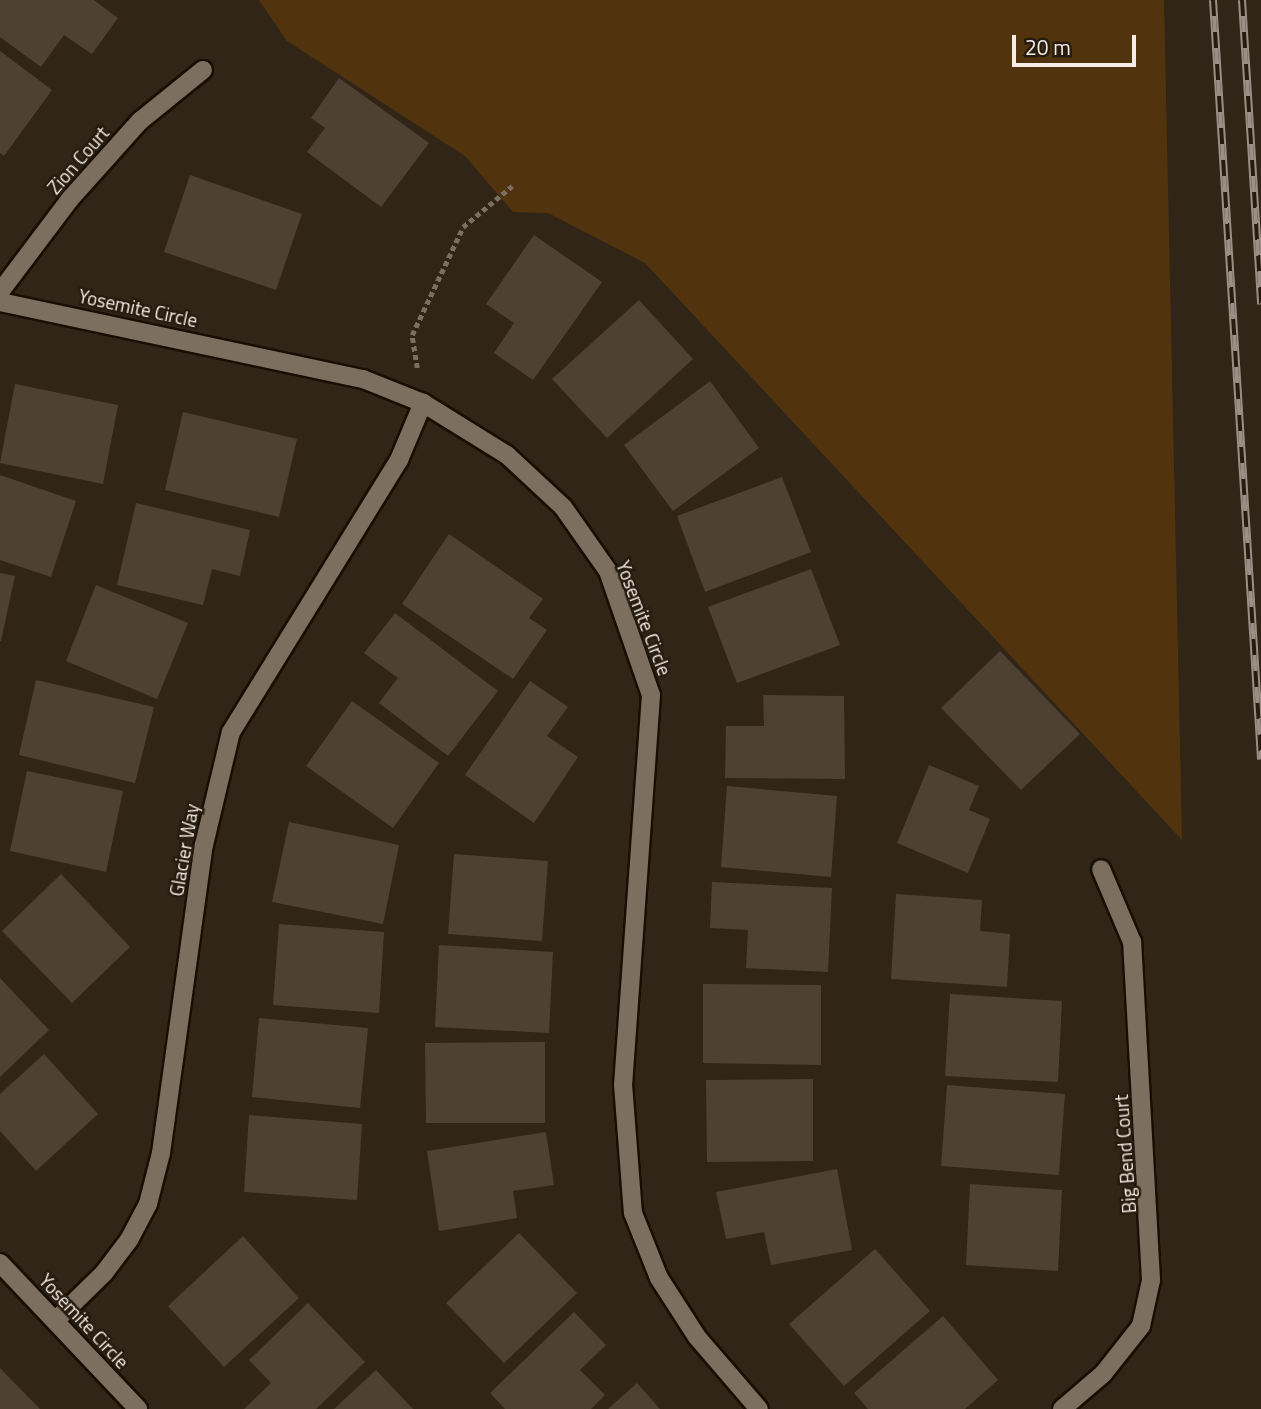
<!DOCTYPE html>
<html>
<head>
<meta charset="utf-8">
<style>
  body { margin:0 }
  #map { position:relative; width:1261px; height:1409px; overflow:hidden; background:#302517; font-family:"Titillium Web",sans-serif }
  div>[style] { position:absolute }
  [style*='--x'] { left:calc(var(--x)*1px); top:calc(var(--y)*1px); width:calc(var(--w)*1px); rotate:calc(var(--a)*1deg) }
  .green>* { inset:0; background:#51340e }
  .building>* { inset:0; background:#4e4133 }
  .path>* { height:4.5px; margin-top:-2.25px; transform-origin:0; background:repeating-linear-gradient(90deg,#797064 0 5px,transparent 0 8.5px) }
  .roads { filter:drop-shadow(2px 0 #180e03) drop-shadow(-2px 0 #180e03) drop-shadow(0 2px #180e03) drop-shadow(0 -2px #180e03) }
  .street>* { height:18px; margin:-9px; padding:0 9px; transform-origin:9px; border-radius:9px; background:#7d6f60 }
  .rail>* { height:8px; margin-top:-4px; transform-origin:0; background:repeating-linear-gradient(90deg,#261b0e 0 16px,#998f84 0 32px); box-sizing:border-box; border-block:2px solid #998f84 }
  span { translate:-50% -50%; white-space:nowrap; text-align:center; line-height:1.15; -webkit-text-stroke:5px #261b0e; paint-order:stroke }
  .street-label { font-size:19px; color:#f5ede5 }
  .scale { position:absolute; left:1012px; top:35px; width:124px; height:32px; box-sizing:border-box; border:4px solid #f5ede5; border-top:0; padding-left:9px; font-size:21px; line-height:24px; white-space:nowrap; color:#f5ede5; -webkit-text-stroke:5px #261b0e; paint-order:stroke }
</style>
</head>
<body>
<div id="map">
  <div class="green">
    <div style="clip-path:polygon(259px 0,1164px 0,1182px 840px,645px 263px,548px 213px,513px 212px,465px 156px,287px 41px)"></div>
  </div>
  <div class="building">
    <div style="clip-path:polygon(0 0,94px 0,118px 18px,92px 54px,64px 35px,41px 67px,0 37px)"></div>
    <div style="clip-path:polygon(0 51px,52px 90px,4px 156px,0 153px)"></div>
    <div style="clip-path:polygon(339px 78px,429px 143px,381px 207px,307px 152px,325px 128px,311px 118px)"></div>
    <div style="clip-path:polygon(190px 175px,302px 214px,276px 290px,164px 252px)"></div>
    <div style="clip-path:polygon(534px 235px,602px 282px,533px 380px,494px 353px,514px 323px,486px 304px)"></div>
    <div style="clip-path:polygon(639px 300px,693px 359px,607px 438px,552px 379px)"></div>
    <div style="clip-path:polygon(710px 381px,759px 448px,673px 511px,624px 445px)"></div>
    <div style="clip-path:polygon(15px 384px,118px 405px,103px 484px,0 463px)"></div>
    <div style="clip-path:polygon(183px 412px,297px 439px,279px 517px,165px 490px)"></div>
    <div style="clip-path:polygon(0 475px,76px 501px,51px 577px,0 560px)"></div>
    <div style="clip-path:polygon(782px 477px,811px 552px,705px 592px,677px 516px)"></div>
    <div style="clip-path:polygon(136px 503px,250px 530px,240px 576px,212px 569px,203px 605px,117px 585px)"></div>
    <div style="clip-path:polygon(449px 534px,543px 599px,529px 618px,547px 630px,513px 679px,402px 604px)"></div>
    <div style="clip-path:polygon(811px 569px,840px 645px,737px 683px,708px 607px)"></div>
    <div style="clip-path:polygon(0 573px,15px 576px,1px 641px,0 641px)"></div>
    <div style="clip-path:polygon(96px 585px,188px 623px,157px 699px,66px 661px)"></div>
    <div style="clip-path:polygon(395px 613px,498px 691px,448px 756px,379px 703px,398px 678px,364px 653px)"></div>
    <div style="clip-path:polygon(1000px 651px,1080px 734px,1021px 790px,941px 708px)"></div>
    <div style="clip-path:polygon(36px 680px,154px 707px,135px 783px,19px 755px)"></div>
    <div style="clip-path:polygon(530px 681px,568px 707px,547px 736px,578px 757px,534px 823px,465px 775px)"></div>
    <div style="clip-path:polygon(763px 695px,844px 696px,845px 779px,725px 778px,726px 726px,764px 726px)"></div>
    <div style="clip-path:polygon(352px 701px,439px 763px,393px 828px,306px 766px)"></div>
    <div style="clip-path:polygon(929px 765px,979px 786px,969px 810px,990px 819px,968px 873px,897px 843px)"></div>
    <div style="clip-path:polygon(27px 771px,123px 791px,106px 872px,10px 851px)"></div>
    <div style="clip-path:polygon(727px 786px,837px 796px,831px 877px,721px 867px)"></div>
    <div style="clip-path:polygon(289px 822px,399px 845px,383px 924px,272px 902px)"></div>
    <div style="clip-path:polygon(454px 854px,548px 861px,542px 941px,448px 934px)"></div>
    <div style="clip-path:polygon(61px 874px,130px 947px,72px 1003px,2px 931px)"></div>
    <div style="clip-path:polygon(712px 882px,832px 888px,828px 972px,746px 968px,748px 930px,710px 928px)"></div>
    <div style="clip-path:polygon(896px 894px,982px 900px,980px 931px,1010px 934px,1007px 987px,891px 979px)"></div>
    <div style="clip-path:polygon(279px 924px,384px 932px,379px 1013px,273px 1005px)"></div>
    <div style="clip-path:polygon(439px 945px,553px 952px,549px 1033px,435px 1027px)"></div>
    <div style="clip-path:polygon(0 978px,49px 1030px,0 1077px)"></div>
    <div style="clip-path:polygon(703px 984px,821px 985px,821px 1065px,703px 1063px)"></div>
    <div style="clip-path:polygon(950px 994px,1062px 1001px,1058px 1082px,945px 1076px)"></div>
    <div style="clip-path:polygon(259px 1018px,368px 1028px,360px 1108px,252px 1097px)"></div>
    <div style="clip-path:polygon(545px 1042px,545px 1123px,426px 1123px,425px 1043px)"></div>
    <div style="clip-path:polygon(44px 1054px,98px 1114px,36px 1171px,0 1131px,0 1094px)"></div>
    <div style="clip-path:polygon(813px 1079px,813px 1161px,707px 1162px,706px 1080px)"></div>
    <div style="clip-path:polygon(947px 1085px,1065px 1094px,1059px 1175px,941px 1166px)"></div>
    <div style="clip-path:polygon(249px 1115px,362px 1124px,357px 1200px,244px 1192px)"></div>
    <div style="clip-path:polygon(546px 1132px,554px 1185px,513px 1191px,517px 1218px,439px 1231px,427px 1151px)"></div>
    <div style="clip-path:polygon(837px 1169px,852px 1250px,771px 1265px,764px 1232px,726px 1239px,716px 1192px)"></div>
    <div style="clip-path:polygon(970px 1184px,1062px 1190px,1058px 1271px,966px 1265px)"></div>
    <div style="clip-path:polygon(519px 1233px,577px 1293px,504px 1363px,446px 1303px)"></div>
    <div style="clip-path:polygon(243px 1236px,299px 1298px,224px 1367px,168px 1306px)"></div>
    <div style="clip-path:polygon(875px 1249px,930px 1311px,844px 1386px,789px 1324px)"></div>
    <div style="clip-path:polygon(308px 1303px,365px 1362px,316px 1409px,244px 1409px,271px 1383px,249px 1360px)"></div>
    <div style="clip-path:polygon(574px 1312px,606px 1345px,580px 1370px,605px 1395px,591px 1409px,505px 1409px,490px 1393px)"></div>
    <div style="clip-path:polygon(943px 1316px,998px 1380px,965px 1409px,868px 1409px,854px 1393px)"></div>
    <div style="clip-path:polygon(0 1368px,40px 1409px,0 1409px)"></div>
    <div style="clip-path:polygon(376px 1370px,413px 1409px,334px 1409px)"></div>
    <div style="clip-path:polygon(637px 1383px,660px 1409px,608px 1409px)"></div>
  </div>
  <div class="path">
    <div style="--x:417;--y:368;--w:33;--a:-99"></div>
    <div style="--x:412;--y:335;--w:119;--a:-64.7"></div>
    <div style="--x:463;--y:227;--w:64;--a:-39.9"></div>
  </div>
  <div class="roads">
    <div class="street">
      <div style="--x:0;--y:292;--w:116;--a:-53"></div>
      <div style="--x:70;--y:199;--w:105;--a:-48.1"></div>
      <div style="--x:140;--y:121;--w:81;--a:-39"></div>
      <div style="--x:0;--y:302;--w:371;--a:12"></div>
      <div style="--x:363;--y:379;--w:65;--a:21.8"></div>
      <div style="--x:423;--y:403;--w:99;--a:31.8"></div>
      <div style="--x:507;--y:455;--w:76;--a:42.9"></div>
      <div style="--x:563;--y:507;--w:78;--a:54.9"></div>
      <div style="--x:608;--y:571;--w:131;--a:70.9"></div>
      <div style="--x:651;--y:695;--w:390;--a:94.1"></div>
      <div style="--x:623;--y:1084;--w:129;--a:85.6"></div>
      <div style="--x:633;--y:1213;--w:70;--a:68.2"></div>
      <div style="--x:659;--y:1278;--w:70;--a:57.2"></div>
      <div style="--x:697;--y:1337;--w:95;--a:49.3"></div>
      <div style="--x:0;--y:1263;--w:201;--a:46.6"></div>
      <div style="--x:55;--y:1321;--w:69;--a:-44.4"></div>
      <div style="--x:104;--y:1273;--w:41;--a:-52.9"></div>
      <div style="--x:129;--y:1240;--w:41;--a:-62.2"></div>
      <div style="--x:148;--y:1204;--w:53;--a:-75.7"></div>
      <div style="--x:161;--y:1153;--w:311;--a:-82.1"></div>
      <div style="--x:204;--y:845;--w:116;--a:-76.6"></div>
      <div style="--x:231;--y:732;--w:320;--a:-58.3"></div>
      <div style="--x:399;--y:460;--w:62;--a:-67.2"></div>
      <div style="--x:1062;--y:1409;--w:54;--a:-40.5"></div>
      <div style="--x:1103;--y:1374;--w:61;--a:-51.6"></div>
      <div style="--x:1141;--y:1326;--w:47;--a:-77.7"></div>
      <div style="--x:1151;--y:1280;--w:339;--a:-93.2"></div>
      <div style="--x:1132;--y:942;--w:79;--a:-113"></div>
    </div>
  </div>
  <div class="rail">
    <div style="--x:1213;--y:0;--w:761;--a:86.38"></div>
    <div style="--x:1242;--y:0;--w:305;--a:86.4"></div>
  </div>
  <div class="street-label">
    <span style="left:78px;top:160px;rotate:-49deg">Zion Court</span>
    <span style="left:138px;top:308px;rotate:12deg">Yosemite Circle</span>
    <span style="left:644px;top:618px;rotate:69deg">Yosemite Circle</span>
    <span style="left:184px;top:850px;rotate:-80deg">Glacier Way</span>
    <span style="left:1125px;top:1154px;rotate:-94deg">Big Bend Court</span>
    <span style="left:84px;top:1321px;rotate:47deg">Yosemite Circle</span>
  </div>
  <div class="scale">20 m</div>
</div>
</body>
</html>
